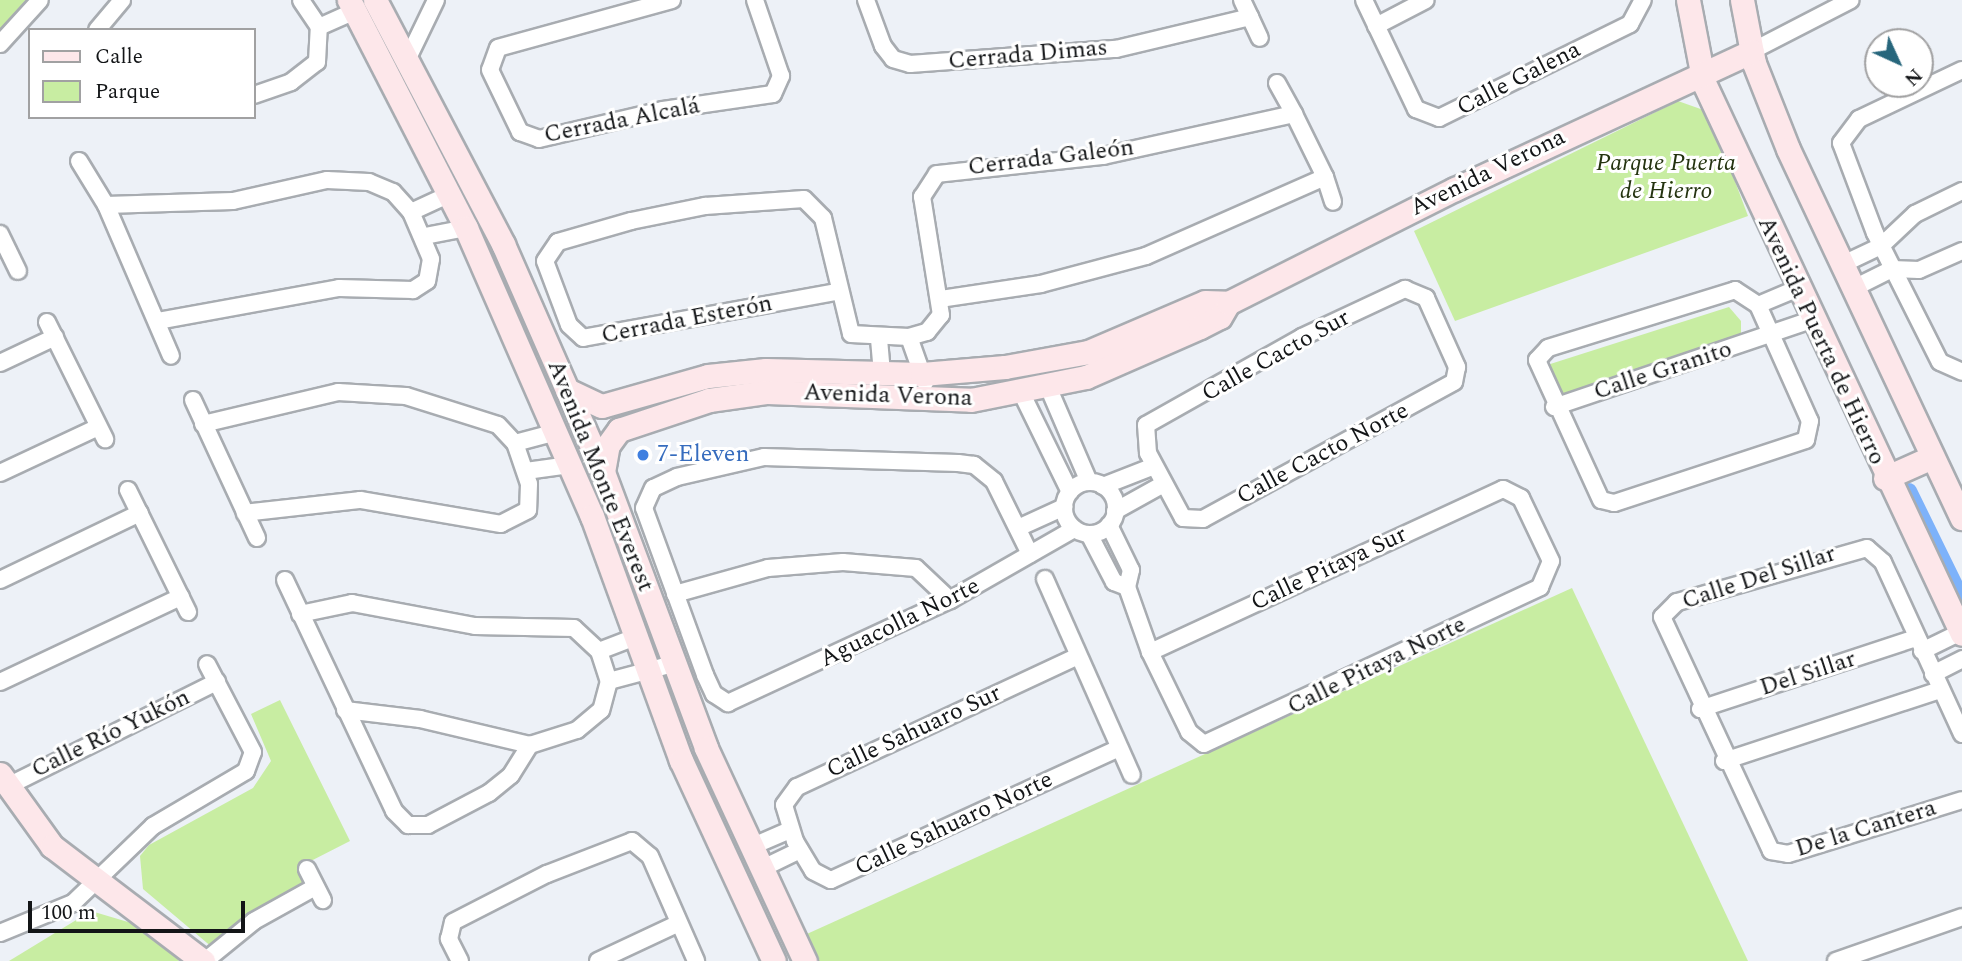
<!DOCTYPE html>
<html>
<head>
<meta charset="utf-8">
<style>
  body { margin:0 }
  #map { position:relative; width:1962px; height:961px; overflow:hidden; background:#edf1f7; font-family:Spectral,serif }
  div>[style] { position:absolute }
  [style*='--x'] { left:calc(var(--x)*1px); top:calc(var(--y)*1px); width:calc(var(--w)*1px); rotate:calc(var(--a)*1deg) }
  .green>* { inset:0; background:#c8eda2 }
  .canal>* { height:16px; margin:-8px; padding:0 8px; transform-origin:8px; border-radius:8px; background:#7db2fa }
  .roads { filter:drop-shadow(2px 0 #a8acb1) drop-shadow(-2px 0 #a8acb1) drop-shadow(0 2px #a8acb1) drop-shadow(0 -2px #a8acb1) }
  .street>* { height:16px; margin:-8px; padding:0 8px; transform-origin:8px; border-radius:8px; background:#fff }
  .street>.ring { margin:-8px; padding:0; box-sizing:content-box; background:none; border:16px solid #fff; border-radius:50% }
  .secondary>* { height:23px; margin:-11.5px; padding:0 11.5px; transform-origin:11.5px; border-radius:11.5px; background:#fde7ea }
  .dots>* { width:19px; height:19px; translate:-50% -50%; box-sizing:border-box; border:4px solid #fff; border-radius:50% }
  span { translate:-50% -50%; white-space:nowrap; text-align:center; line-height:1.15; -webkit-text-stroke:6px #fff; paint-order:stroke }
  .street-label { font-size:24px; color:#131517 }
  .park-label { font-size:24px; color:#243310; font-style:italic }
  .shop-label { font-size:24px; color:#366cbe }
  .left { translate:0 -50%; text-align:left }
  .legend { position:absolute; left:28px; top:28px; width:228px; height:91px; box-sizing:border-box; background:#fff; border:2px solid #a1a1a2; margin:0; padding:9px 12px; list-style:none; font-size:21px; color:#131517 }
  .legend li { display:flex; align-items:center; gap:14px; height:35px }
  .legend b { width:35px; border:2px solid #a1a1a2 }
  .north { position:absolute; left:1864px; top:28px; width:70px; height:70px; box-sizing:border-box; background:#fff; border:2px solid #a1a1a2; border-radius:50%; rotate:135deg; font-size:19px; font-weight:700; line-height:28px; text-align:center; color:#131517 }
  .north::after { content:''; display:block; margin:auto; width:24px; height:32px; background:#27667c; clip-path:polygon(50% 0,100% 100%,50% 72%,0 100%) }
  .scale { position:absolute; left:28px; top:901px; width:217px; height:32px; box-sizing:border-box; border:4px solid #131517; border-top:0; padding-left:9px; font-size:21px; line-height:24px; white-space:nowrap; color:#131517; -webkit-text-stroke:5px #fff; paint-order:stroke }
</style>
</head>
<body>
<div id="map">
  <div class="green">
    <div style="clip-path:polygon(0 0,26px 0,0 35px)"></div>
    <div style="clip-path:polygon(1678px 101px,1709px 112px,1748px 216px,1455px 321px,1414px 231px)"></div>
    <div style="clip-path:polygon(1729px 307px,1741px 321px,1741px 339px,1560px 397px,1544px 366px)"></div>
    <div style="clip-path:polygon(1572px 588px,1748px 961px,809px 961px,798px 938px)"></div>
    <div style="clip-path:polygon(280px 700px,350px 841px,301px 866px,311px 888px,213px 948px,143px 889px,140px 856px,149px 845px,253px 788px,271px 761px,251px 714px)"></div>
    <div style="clip-path:polygon(91px 911px,155px 930px,179px 961px,9px 961px)"></div>
  </div>
  <div class="canal">
    <div style="--x:1909;--y:491;--w:120;--a:63.9"></div>
  </div>
  <div class="roads">
    <div class="street">
      <div style="--x:672;--y:0;--w:180;--a:164.6"></div>
      <div style="--x:498;--y:48;--w:23;--a:110"></div>
      <div style="--x:490;--y:70;--w:69;--a:64.2"></div>
      <div style="--x:520;--y:132;--w:20;--a:20"></div>
      <div style="--x:539;--y:139;--w:127;--a:-13.2"></div>
      <div style="--x:663;--y:110;--w:111;--a:-8.3"></div>
      <div style="--x:773;--y:94;--w:20;--a:-66"></div>
      <div style="--x:781;--y:76;--w:80;--a:-108.9"></div>
      <div style="--x:866;--y:0;--w:49;--a:69.7"></div>
      <div style="--x:883;--y:46;--w:16;--a:52"></div>
      <div style="--x:893;--y:59;--w:18;--a:16"></div>
      <div style="--x:910;--y:64;--w:207;--a:-4.2"></div>
      <div style="--x:1116;--y:49;--w:138;--a:-13.4"></div>
      <div style="--x:1250;--y:17;--w:19;--a:-115"></div>
      <div style="--x:1364;--y:0;--w:121;--a:64.5"></div>
      <div style="--x:1416;--y:109;--w:25;--a:21"></div>
      <div style="--x:1439;--y:118;--w:213;--a:-26.2"></div>
      <div style="--x:1630;--y:24;--w:27;--a:-62"></div>
      <div style="--x:1250;--y:17;--w:23;--a:65"></div>
      <div style="--x:1376;--y:26;--w:56;--a:-27.5"></div>
      <div style="--x:319;--y:27;--w:39;--a:-24"></div>
      <div style="--x:97;--y:30;--w:39;--a:-50"></div>
      <div style="--x:0;--y:44;--w:59;--a:-47.7"></div>
      <div style="--x:1752;--y:51;--w:111;--a:-27.3"></div>
      <div style="--x:408;--y:58;--w:64;--a:-64.2"></div>
      <div style="--x:1962;--y:70;--w:114;--a:154.6"></div>
      <div style="--x:1859;--y:119;--w:30;--a:127"></div>
      <div style="--x:1841;--y:143;--w:96;--a:69.3"></div>
      <div style="--x:1875;--y:233;--w:144;--a:63.3"></div>
      <div style="--x:1940;--y:362;--w:24;--a:24"></div>
      <div style="--x:1277;--y:83;--w:35;--a:61"></div>
      <div style="--x:254;--y:95;--w:39;--a:-19"></div>
      <div style="--x:291;--y:82;--w:33;--a:-38"></div>
      <div style="--x:317;--y:62;--w:35;--a:-87"></div>
      <div style="--x:319;--y:27;--w:32;--a:-124"></div>
      <div style="--x:79;--y:161;--w:52;--a:58.5"></div>
      <div style="--x:106;--y:205;--w:164;--a:66.7"></div>
      <div style="--x:1325;--y:177;--w:26;--a:72"></div>
      <div style="--x:106;--y:205;--w:127;--a:-1.8"></div>
      <div style="--x:233;--y:201;--w:96;--a:-12.6"></div>
      <div style="--x:327;--y:180;--w:42;--a:2.7"></div>
      <div style="--x:369;--y:182;--w:26;--a:23"></div>
      <div style="--x:393;--y:192;--w:27;--a:48"></div>
      <div style="--x:411;--y:212;--w:51;--a:66.9"></div>
      <div style="--x:431;--y:259;--w:22;--a:100"></div>
      <div style="--x:427;--y:281;--w:17;--a:147"></div>
      <div style="--x:413;--y:290;--w:74;--a:-178.5"></div>
      <div style="--x:339;--y:288;--w:185;--a:169.7"></div>
      <div style="--x:411;--y:212;--w:43;--a:-24.8"></div>
      <div style="--x:0;--y:234;--w:41;--a:64.1"></div>
      <div style="--x:425;--y:236;--w:42;--a:-11"></div>
      <div style="--x:1841;--y:265;--w:44;--a:-25.4"></div>
      <div style="--x:1881;--y:246;--w:47;--a:-43.3"></div>
      <div style="--x:1915;--y:214;--w:52;--a:-26.1"></div>
      <div style="--x:1405;--y:289;--w:23;--a:23"></div>
      <div style="--x:1426;--y:298;--w:76;--a:65.8"></div>
      <div style="--x:1457;--y:367;--w:15;--a:101"></div>
      <div style="--x:1454;--y:382;--w:286;--a:151.4"></div>
      <div style="--x:1203;--y:519;--w:20;--a:-177"></div>
      <div style="--x:1183;--y:518;--w:74;--a:-118.3"></div>
      <div style="--x:1148;--y:453;--w:28;--a:-94"></div>
      <div style="--x:1146;--y:425;--w:179;--a:-29.4"></div>
      <div style="--x:1302;--y:337;--w:114;--a:-25"></div>
      <div style="--x:1852;--y:289;--w:45;--a:-26.6"></div>
      <div style="--x:1892;--y:269;--w:27;--a:2"></div>
      <div style="--x:1919;--y:270;--w:47;--a:-23.8"></div>
      <div style="--x:1735;--y:290;--w:27;--a:33"></div>
      <div style="--x:1758;--y:305;--w:127;--a:65.9"></div>
      <div style="--x:1810;--y:421;--w:19;--a:102"></div>
      <div style="--x:1806;--y:440;--w:202;--a:161.8"></div>
      <div style="--x:1614;--y:503;--w:13;--a:-167"></div>
      <div style="--x:1601;--y:500;--w:154;--a:-114.6"></div>
      <div style="--x:1537;--y:360;--w:16;--a:-47"></div>
      <div style="--x:1548;--y:348;--w:196;--a:-17.2"></div>
      <div style="--x:836;--y:292;--w:257;--a:169.7"></div>
      <div style="--x:583;--y:338;--w:19;--a:-137"></div>
      <div style="--x:569;--y:325;--w:68;--a:-110.6"></div>
      <div style="--x:545;--y:261;--w:23;--a:-56"></div>
      <div style="--x:558;--y:242;--w:76;--a:-16"></div>
      <div style="--x:631;--y:221;--w:76;--a:-11.5"></div>
      <div style="--x:705;--y:206;--w:99;--a:-4"></div>
      <div style="--x:804;--y:199;--w:27;--a:45"></div>
      <div style="--x:823;--y:218;--w:119;--a:76.4"></div>
      <div style="--x:851;--y:334;--w:58;--a:3"></div>
      <div style="--x:909;--y:337;--w:19;--a:-16"></div>
      <div style="--x:927;--y:332;--w:22;--a:-51"></div>
      <div style="--x:941;--y:315;--w:120;--a:-99.1"></div>
      <div style="--x:922;--y:197;--w:27;--a:-57"></div>
      <div style="--x:937;--y:174;--w:167;--a:-6.2"></div>
      <div style="--x:1103;--y:156;--w:196;--a:-12.4"></div>
      <div style="--x:1294;--y:114;--w:70;--a:63.8"></div>
      <div style="--x:1325;--y:177;--w:196;--a:156.2"></div>
      <div style="--x:1146;--y:256;--w:109;--a:165.1"></div>
      <div style="--x:1041;--y:284;--w:101;--a:171.5"></div>
      <div style="--x:1758;--y:305;--w:41;--a:-22.8"></div>
      <div style="--x:47;--y:322;--w:131;--a:63.6"></div>
      <div style="--x:909;--y:337;--w:48;--a:70.4"></div>
      <div style="--x:879;--y:339;--w:34;--a:85"></div>
      <div style="--x:0;--y:363;--w:61;--a:-25.3"></div>
      <div style="--x:1049;--y:389;--w:101;--a:66.7"></div>
      <div style="--x:1022;--y:394;--w:109;--a:63.9"></div>
      <div style="--x:193;--y:400;--w:152;--a:65.1"></div>
      <div style="--x:1554;--y:407;--w:271;--a:-18.7"></div>
      <div style="--x:203;--y:424;--w:139;--a:-13.3"></div>
      <div style="--x:338;--y:392;--w:68;--a:3.4"></div>
      <div style="--x:406;--y:396;--w:96;--a:17.5"></div>
      <div style="--x:498;--y:425;--w:25;--a:47"></div>
      <div style="--x:515;--y:443;--w:43;--a:71.1"></div>
      <div style="--x:529;--y:484;--w:26;--a:92"></div>
      <div style="--x:528;--y:510;--w:30;--a:153"></div>
      <div style="--x:501;--y:524;--w:143;--a:-170.3"></div>
      <div style="--x:360;--y:500;--w:116;--a:173.6"></div>
      <div style="--x:515;--y:443;--w:43;--a:-14.7"></div>
      <div style="--x:526;--y:471;--w:44;--a:-7.8"></div>
      <div style="--x:0;--y:473;--w:108;--a:-25.1"></div>
      <div class="ring" style="left:1064px;top:482px;width:36px;height:36px"></div>
      <div style="--x:1103;--y:486;--w:55;--a:-21.4"></div>
      <div style="--x:128;--y:490;--w:136;--a:63.8"></div>
      <div style="--x:1115;--y:511;--w:54;--a:-29"></div>
      <div style="--x:1109;--y:525;--w:50;--a:63.9"></div>
      <div style="--x:1131;--y:570;--w:17;--a:103"></div>
      <div style="--x:1127;--y:587;--w:69;--a:70.5"></div>
      <div style="--x:1150;--y:652;--w:89;--a:64"></div>
      <div style="--x:1189;--y:732;--w:19;--a:39"></div>
      <div style="--x:1204;--y:744;--w:371;--a:-25"></div>
      <div style="--x:1540;--y:587;--w:28;--a:-67"></div>
      <div style="--x:1551;--y:561;--w:70;--a:-115.5"></div>
      <div style="--x:1521;--y:498;--w:20;--a:-153"></div>
      <div style="--x:1503;--y:489;--w:389;--a:155.2"></div>
      <div style="--x:1018;--y:528;--w:51;--a:-24.5"></div>
      <div style="--x:1089;--y:534;--w:54;--a:62.5"></div>
      <div style="--x:1114;--y:582;--w:14;--a:21"></div>
      <div style="--x:1030;--y:554;--w:81;--a:-116.3"></div>
      <div style="--x:994;--y:481;--w:26;--a:-141"></div>
      <div style="--x:974;--y:465;--w:16;--a:-173"></div>
      <div style="--x:958;--y:463;--w:194;--a:-178.2"></div>
      <div style="--x:764;--y:457;--w:89;--a:167.1"></div>
      <div style="--x:677;--y:477;--w:26;--a:155"></div>
      <div style="--x:653;--y:488;--w:22;--a:114"></div>
      <div style="--x:644;--y:508;--w:178;--a:69.9"></div>
      <div style="--x:705;--y:675;--w:21;--a:65"></div>
      <div style="--x:714;--y:694;--w:17;--a:33"></div>
      <div style="--x:728;--y:703;--w:245;--a:-24.9"></div>
      <div style="--x:950;--y:600;--w:143;--a:-29.8"></div>
      <div style="--x:1045;--y:579;--w:214;--a:66.1"></div>
      <div style="--x:0;--y:580;--w:155;--a:-25.6"></div>
      <div style="--x:285;--y:580;--w:255;--a:64.7"></div>
      <div style="--x:394;--y:811;--w:20;--a:45"></div>
      <div style="--x:408;--y:825;--w:20;--a:0"></div>
      <div style="--x:428;--y:825;--w:69;--a:-27.7"></div>
      <div style="--x:489;--y:793;--w:28;--a:-39"></div>
      <div style="--x:511;--y:775;--w:36;--a:-58"></div>
      <div style="--x:675;--y:594;--w:97;--a:-15.6"></div>
      <div style="--x:768;--y:568;--w:75;--a:-4.6"></div>
      <div style="--x:843;--y:562;--w:73;--a:4.7"></div>
      <div style="--x:916;--y:568;--w:47;--a:43.3"></div>
      <div style="--x:300;--y:614;--w:53;--a:-11.9"></div>
      <div style="--x:352;--y:603;--w:125;--a:10.6"></div>
      <div style="--x:475;--y:626;--w:99;--a:1.2"></div>
      <div style="--x:574;--y:628;--w:34;--a:43"></div>
      <div style="--x:599;--y:651;--w:32;--a:72"></div>
      <div style="--x:609;--y:681;--w:30;--a:105"></div>
      <div style="--x:601;--y:710;--w:31;--a:140"></div>
      <div style="--x:577;--y:730;--w:49;--a:162.3"></div>
      <div style="--x:599;--y:651;--w:39;--a:-21"></div>
      <div style="--x:1922;--y:651;--w:43;--a:-26"></div>
      <div style="--x:1076;--y:657;--w:308;--a:155"></div>
      <div style="--x:797;--y:787;--w:22;--a:126"></div>
      <div style="--x:784;--y:805;--w:38;--a:73"></div>
      <div style="--x:795;--y:841;--w:35;--a:59"></div>
      <div style="--x:813;--y:871;--w:20;--a:27"></div>
      <div style="--x:831;--y:880;--w:317;--a:-24.6"></div>
      <div style="--x:1933;--y:674;--w:33;--a:-27"></div>
      <div style="--x:609;--y:681;--w:66;--a:-14.9"></div>
      <div style="--x:0;--y:682;--w:200;--a:-25.2"></div>
      <div style="--x:1700;--y:709;--w:227;--a:-18.2"></div>
      <div style="--x:345;--y:710;--w:76;--a:6.8"></div>
      <div style="--x:420;--y:719;--w:113;--a:13.3"></div>
      <div style="--x:1962;--y:734;--w:189;--a:-114.7"></div>
      <div style="--x:1883;--y:562;--w:21;--a:-139"></div>
      <div style="--x:1867;--y:548;--w:198;--a:164.1"></div>
      <div style="--x:1677;--y:602;--w:21;--a:135"></div>
      <div style="--x:1662;--y:617;--w:258;--a:65"></div>
      <div style="--x:1771;--y:851;--w:17;--a:10"></div>
      <div style="--x:1788;--y:854;--w:182;--a:-17.2"></div>
      <div style="--x:1724;--y:761;--w:227;--a:-18.2"></div>
      <div style="--x:6;--y:787;--w:236;--a:-26.5"></div>
      <div style="--x:753;--y:846;--w:40;--a:-23.4"></div>
      <div style="--x:763;--y:868;--w:41;--a:-25.9"></div>
      <div style="--x:307;--y:869;--w:35;--a:63"></div>
      <div style="--x:0;--y:933;--w:79;--a:-22.3"></div>
      <div style="--x:73;--y:903;--w:111;--a:-43.9"></div>
      <div style="--x:153;--y:826;--w:108;--a:-30.6"></div>
      <div style="--x:246;--y:771;--w:20;--a:-70"></div>
      <div style="--x:253;--y:752;--w:99;--a:-117.6"></div>
      <div style="--x:205;--y:961;--w:63;--a:-39.2"></div>
      <div style="--x:254;--y:921;--w:70;--a:-29.1"></div>
      <div style="--x:460;--y:961;--w:25;--a:-117"></div>
      <div style="--x:449;--y:939;--w:17;--a:-77"></div>
      <div style="--x:453;--y:922;--w:106;--a:-27.1"></div>
      <div style="--x:547;--y:874;--w:91;--a:-21.2"></div>
      <div style="--x:632;--y:841;--w:23;--a:40"></div>
      <div style="--x:650;--y:856;--w:115;--a:66.3"></div>
      <div style="--x:598;--y:961;--w:89;--a:-25.1"></div>
      <div style="--x:1836;--y:961;--w:133;--a:-19.2"></div>
    </div>
    <div class="secondary">
      <div style="--x:349;--y:0;--w:256;--a:62.8"></div>
      <div style="--x:466;--y:228;--w:314;--a:66.4"></div>
      <div style="--x:592;--y:516;--w:260;--a:70"></div>
      <div style="--x:681;--y:760;--w:221;--a:65.2"></div>
      <div style="--x:375;--y:0;--w:276;--a:62.3"></div>
      <div style="--x:503;--y:244;--w:249;--a:66.3"></div>
      <div style="--x:603;--y:472;--w:295;--a:69.5"></div>
      <div style="--x:706;--y:748;--w:235;--a:65.1"></div>
      <div style="--x:1688;--y:0;--w:85;--a:79.1"></div>
      <div style="--x:1704;--y:83;--w:608;--a:64.91"></div>
      <div style="--x:1742;--y:0;--w:64;--a:79.2"></div>
      <div style="--x:1754;--y:63;--w:92;--a:68.4"></div>
      <div style="--x:1788;--y:149;--w:408;--a:64.8"></div>
      <div style="--x:567;--y:390;--w:38;--a:25"></div>
      <div style="--x:602;--y:406;--w:110;--a:-15.8"></div>
      <div style="--x:708;--y:376;--w:58;--a:-5.9"></div>
      <div style="--x:766;--y:370;--w:156;--a:1.5"></div>
      <div style="--x:922;--y:374;--w:83;--a:-4.8"></div>
      <div style="--x:1005;--y:367;--w:84;--a:-10.2"></div>
      <div style="--x:1088;--y:352;--w:127;--a:-23.1"></div>
      <div style="--x:1205;--y:302;--w:23;--a:2"></div>
      <div style="--x:603;--y:472;--w:27;--a:-80"></div>
      <div style="--x:608;--y:445;--w:19;--a:-54"></div>
      <div style="--x:619;--y:430;--w:95;--a:-18.4"></div>
      <div style="--x:709;--y:400;--w:59;--a:-7.9"></div>
      <div style="--x:767;--y:392;--w:204;--a:2.2"></div>
      <div style="--x:971;--y:400;--w:117;--a:-11.3"></div>
      <div style="--x:1086;--y:377;--w:124;--a:-23.7"></div>
      <div style="--x:1200;--y:327;--w:22;--a:-27"></div>
      <div style="--x:1220;--y:317;--w:16;--a:-60"></div>
      <div style="--x:1228;--y:303;--w:254;--a:-26.7"></div>
      <div style="--x:1455;--y:189;--w:327;--a:-24.9"></div>
      <div style="--x:1885;--y:478;--w:51;--a:-24.1"></div>
      <div style="--x:0;--y:774;--w:89;--a:54.2"></div>
      <div style="--x:52;--y:846;--w:190;--a:37.3"></div>
    </div>
  </div>
  <div class="dots">
    <div style="left:643px;top:455px;background:#3f7fe0"></div>
  </div>
  <div class="street-label">
    <span style="left:1028px;top:55px;rotate:-5deg">Cerrada Dimas</span>
    <span style="left:1519px;top:79px;rotate:-27deg">Calle Galena</span>
    <span style="left:622px;top:121px;rotate:-11deg">Cerrada Alcalá</span>
    <span style="left:1051px;top:158px;rotate:-7deg">Cerrada Galeón</span>
    <span style="left:1488px;top:173px;rotate:-26deg">Avenida Verona</span>
    <span style="left:687px;top:320px;rotate:-11deg">Cerrada Esterón</span>
    <span style="left:1821px;top:341px;rotate:65deg">Avenida Puerta de Hierro</span>
    <span style="left:1276px;top:356px;rotate:-29deg">Calle Cacto Sur</span>
    <span style="left:1663px;top:371px;rotate:-18deg">Calle Granito</span>
    <span style="left:888px;top:396px;rotate:2deg">Avenida Verona</span>
    <span style="left:1323px;top:454px;rotate:-28deg">Calle Cacto Norte</span>
    <span style="left:600px;top:476px;rotate:68deg">Avenida Monte Everest</span>
    <span style="left:1329px;top:569px;rotate:-25deg">Calle Pitaya Sur</span>
    <span style="left:1759px;top:578px;rotate:-18deg">Calle Del Sillar</span>
    <span style="left:900px;top:623px;rotate:-26deg">Aguacolla Norte</span>
    <span style="left:1377px;top:666px;rotate:-26deg">Calle Pitaya Norte</span>
    <span style="left:1808px;top:674px;rotate:-18deg">Del Sillar</span>
    <span style="left:914px;top:732px;rotate:-25deg">Calle Sahuaro Sur</span>
    <span style="left:111px;top:734px;rotate:-26deg">Calle Río Yukón</span>
    <span style="left:954px;top:824px;rotate:-25deg">Calle Sahuaro Norte</span>
    <span style="left:1866px;top:829px;rotate:-17deg">De la Cantera</span>
  </div>
  <div class="park-label">
    <span style="left:1666px;top:178px">Parque Puerta<br>de Hierro</span>
  </div>
  <div class="shop-label">
    <span class="left" style="left:657px;top:455px">7-Eleven</span>
  </div>
  <ul class="legend">
  <li><b style="height:9px;background:#fde7ea"></b>Calle</li>
  <li><b style="height:19px;background:#c8eda2"></b>Parque</li>
  </ul>
  <div class="north">N</div>
  <div class="scale">100 m</div>
</div>
</body>
</html>
